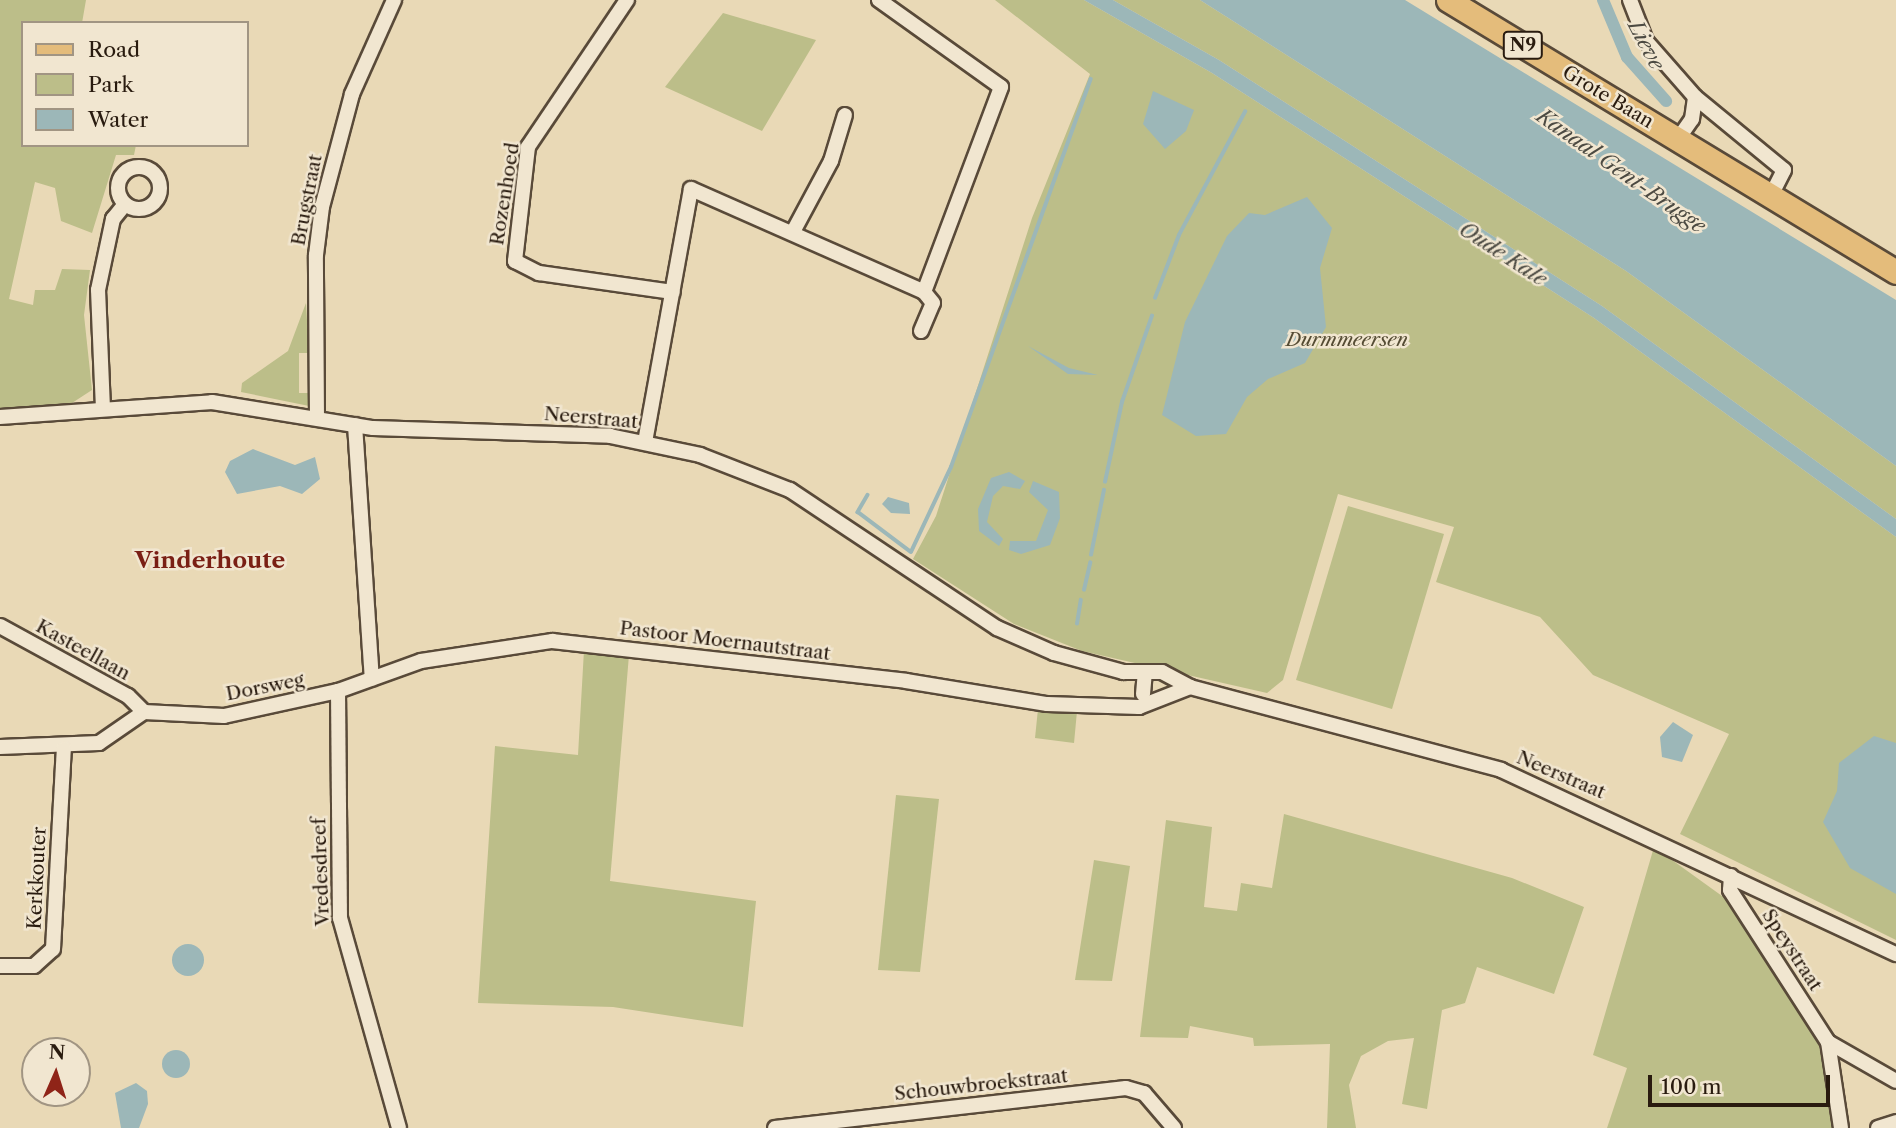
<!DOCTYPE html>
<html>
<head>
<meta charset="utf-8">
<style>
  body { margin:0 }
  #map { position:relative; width:1896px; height:1128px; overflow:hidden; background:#e9d9b6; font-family:"Libre Caslon Text",serif }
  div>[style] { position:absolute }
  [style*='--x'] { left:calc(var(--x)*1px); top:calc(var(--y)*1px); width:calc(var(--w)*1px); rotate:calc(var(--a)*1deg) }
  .green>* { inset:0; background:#bcbe89 }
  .water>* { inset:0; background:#9cb7b8 }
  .round { border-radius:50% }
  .stream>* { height:3.5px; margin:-1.75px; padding:0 1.75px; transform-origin:1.75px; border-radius:1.75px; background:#9cb7b8 }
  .canal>* { height:12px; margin:-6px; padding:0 6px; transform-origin:6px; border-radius:6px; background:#9cb7b8 }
  .roads { filter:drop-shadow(2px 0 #594a39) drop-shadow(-2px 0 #594a39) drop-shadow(0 2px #594a39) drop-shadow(0 -2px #594a39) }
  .minor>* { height:14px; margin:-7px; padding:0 7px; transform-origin:7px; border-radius:7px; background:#f1e6d0 }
  .minor>.ring { margin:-7px; padding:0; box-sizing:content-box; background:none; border:14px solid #f1e6d0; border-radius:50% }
  .primary>* { height:23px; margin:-11.5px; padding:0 11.5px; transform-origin:11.5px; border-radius:11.5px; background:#e4bc7b }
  span { translate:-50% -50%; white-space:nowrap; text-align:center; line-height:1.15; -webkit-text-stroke:5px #f1e6d0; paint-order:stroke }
  .shield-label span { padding:2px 5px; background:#f1e6d0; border:2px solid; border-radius:5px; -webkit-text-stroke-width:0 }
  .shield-label { font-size:18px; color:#291b0f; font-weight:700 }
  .street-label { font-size:19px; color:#291b0f }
  .park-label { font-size:19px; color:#554c34; font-style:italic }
  .water-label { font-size:21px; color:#4c4a42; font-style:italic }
  .quarter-label { font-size:23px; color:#7a1f14; font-weight:700 }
  .legend { position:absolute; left:21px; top:21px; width:228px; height:126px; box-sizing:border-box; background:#f1e6d0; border:2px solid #a19583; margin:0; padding:9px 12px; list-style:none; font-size:21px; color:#291b0f }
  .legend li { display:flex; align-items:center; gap:14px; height:35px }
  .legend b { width:35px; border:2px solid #a19583 }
  .north { position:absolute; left:21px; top:1037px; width:70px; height:70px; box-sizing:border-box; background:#f1e6d0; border:2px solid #a19583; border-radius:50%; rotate:3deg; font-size:19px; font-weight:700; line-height:28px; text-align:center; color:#291b0f }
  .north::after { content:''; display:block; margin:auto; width:24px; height:32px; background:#8f2418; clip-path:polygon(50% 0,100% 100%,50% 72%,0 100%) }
  .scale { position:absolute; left:1648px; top:1075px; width:182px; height:32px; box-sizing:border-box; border:4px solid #291b0f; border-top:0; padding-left:9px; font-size:21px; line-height:24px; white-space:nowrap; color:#291b0f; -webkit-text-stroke:5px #f1e6d0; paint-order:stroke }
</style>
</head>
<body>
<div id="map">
  <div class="green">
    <div style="clip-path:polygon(0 0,86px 0,82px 23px,23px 23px,23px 145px,136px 145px,134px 155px,116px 155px,92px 233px,61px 221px,55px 188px,35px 182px,9px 299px,33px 305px,35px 290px,55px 290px,62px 269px,90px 270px,84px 315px,92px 390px,72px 403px,0 409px)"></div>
    <div style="clip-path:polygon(995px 0,1084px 0,1212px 73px,1594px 318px,1896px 537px,1896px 940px,1680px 834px,1729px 734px,1593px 675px,1540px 617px,1436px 582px,1454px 527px,1338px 494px,1283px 680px,1267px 693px,1082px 651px,1014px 624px,913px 559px,936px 516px,1032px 218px,1090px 74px)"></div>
    <div style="clip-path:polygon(1113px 0,1200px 0,1626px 271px,1896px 466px,1896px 519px,1602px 306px,1219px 60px)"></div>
    <div style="clip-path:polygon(723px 13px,816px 40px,762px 131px,665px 87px)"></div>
    <div style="clip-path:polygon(306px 303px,309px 353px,299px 353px,299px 393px,309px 393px,309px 406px,241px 392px,242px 383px,288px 351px)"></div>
    <div style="clip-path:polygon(1348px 506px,1444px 534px,1392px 709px,1296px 680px)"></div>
    <div style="clip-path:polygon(584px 650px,629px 655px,610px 881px,756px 901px,743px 1027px,613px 1007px,478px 1003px,495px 746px,578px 755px)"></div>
    <div style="clip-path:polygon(1038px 709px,1077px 711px,1074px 743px,1035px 738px)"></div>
    <div style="clip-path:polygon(896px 795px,939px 799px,920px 972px,878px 970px)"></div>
    <div style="clip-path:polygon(1284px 814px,1512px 878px,1584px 907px,1554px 994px,1477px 967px,1465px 1003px,1442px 1010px,1427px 1109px,1402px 1104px,1414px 1038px,1388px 1041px,1361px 1056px,1349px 1085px,1356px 1128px,1327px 1128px,1330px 1044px,1254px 1046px,1253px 1038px,1190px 1026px,1188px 1038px,1140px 1037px,1166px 820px,1212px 827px,1204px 907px,1237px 911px,1241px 883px,1272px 888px)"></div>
    <div style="clip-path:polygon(1654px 847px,1729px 901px,1817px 1034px,1834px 1128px,1607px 1128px,1627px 1068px,1593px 1055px)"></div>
    <div style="clip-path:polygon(1094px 860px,1130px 866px,1112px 981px,1075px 980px)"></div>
  </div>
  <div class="water">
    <div style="clip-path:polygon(1084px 0,1113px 0,1219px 60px,1602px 306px,1896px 519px,1896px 537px,1594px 318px,1212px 73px)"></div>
    <div style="clip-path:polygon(1200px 0,1405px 0,1896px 300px,1896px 466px,1626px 271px)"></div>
    <div style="clip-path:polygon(1153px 91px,1194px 110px,1186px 131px,1165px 149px,1143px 124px)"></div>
    <div style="clip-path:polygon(1307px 197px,1332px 228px,1320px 268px,1326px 327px,1305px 363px,1268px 379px,1247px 397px,1226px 434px,1196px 436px,1162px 415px,1185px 322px,1227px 236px,1249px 213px,1265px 215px)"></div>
    <div style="clip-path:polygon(1028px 346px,1069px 368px,1098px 375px,1068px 374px)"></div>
    <div style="clip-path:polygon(253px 449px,295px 465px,315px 457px,320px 479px,302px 494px,280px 486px,237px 494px,225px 472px,230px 461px)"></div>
    <div style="clip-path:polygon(1009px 472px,1025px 481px,1020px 489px,1003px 486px,993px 496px,987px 522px,1003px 539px,999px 546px,979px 531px,978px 509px,991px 478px)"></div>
    <div style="clip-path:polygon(1033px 481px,1059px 492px,1060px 518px,1050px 545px,1021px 554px,1009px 550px,1010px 541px,1036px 541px,1048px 510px,1029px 492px)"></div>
    <div style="clip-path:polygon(888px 497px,909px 503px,910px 514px,891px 513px,882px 504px)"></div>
    <div style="clip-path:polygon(1673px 722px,1693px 735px,1682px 762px,1662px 757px,1660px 737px)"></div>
    <div style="clip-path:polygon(1874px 736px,1896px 743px,1896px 894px,1850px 868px,1823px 822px,1837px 791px,1839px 763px)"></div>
    <div class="round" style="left:172px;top:944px;width:32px;height:32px"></div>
    <div class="round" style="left:162px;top:1050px;width:28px;height:28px"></div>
    <div style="clip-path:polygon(136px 1083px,147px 1091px,148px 1104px,139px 1128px,121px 1128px,115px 1093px)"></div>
  </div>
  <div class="stream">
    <div style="--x:1155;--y:298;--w:67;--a:-69.1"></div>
    <div style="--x:1179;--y:235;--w:140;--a:-61.8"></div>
    <div style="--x:1105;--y:482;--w:82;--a:-78"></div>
    <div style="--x:1122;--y:402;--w:91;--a:-70.8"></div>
    <div style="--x:868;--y:495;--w:20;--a:120"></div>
    <div style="--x:858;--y:512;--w:66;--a:37"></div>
    <div style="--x:911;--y:552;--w:94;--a:-64.8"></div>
    <div style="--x:951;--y:467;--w:412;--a:-70.2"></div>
    <div style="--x:1091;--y:555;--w:66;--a:-78.7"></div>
    <div style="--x:1084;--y:590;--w:28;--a:-77"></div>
    <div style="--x:1077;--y:624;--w:24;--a:-81"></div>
  </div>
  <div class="canal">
    <div style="--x:1603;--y:0;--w:62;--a:67.2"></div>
    <div style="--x:1627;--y:57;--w:59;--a:48.4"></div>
  </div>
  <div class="roads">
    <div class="minor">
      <div style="--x:627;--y:0;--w:177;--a:124"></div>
      <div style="--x:528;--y:147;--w:115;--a:96.5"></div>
      <div style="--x:515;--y:261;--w:27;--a:27"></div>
      <div style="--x:539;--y:273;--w:135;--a:8.1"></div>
      <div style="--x:1630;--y:0;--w:44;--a:68.7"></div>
      <div style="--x:1646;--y:41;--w:74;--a:48.8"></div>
      <div style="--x:1695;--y:97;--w:115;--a:39.4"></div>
      <div style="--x:1784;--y:170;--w:30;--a:117"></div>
      <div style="--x:1678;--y:139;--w:24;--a:-55"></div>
      <div style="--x:1692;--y:119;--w:22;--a:-82"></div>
      <div class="ring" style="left:118px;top:167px;width:28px;height:28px"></div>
      <div style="--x:794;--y:230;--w:78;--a:-61.8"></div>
      <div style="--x:831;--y:161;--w:48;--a:-73.1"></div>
      <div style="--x:921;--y:331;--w:30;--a:-67"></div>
      <div style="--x:933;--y:303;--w:14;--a:-129"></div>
      <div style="--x:103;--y:409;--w:119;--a:-92.4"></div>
      <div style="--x:98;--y:290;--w:73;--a:-78.1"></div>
      <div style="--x:113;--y:219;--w:19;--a:-51"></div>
      <div style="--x:0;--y:417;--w:213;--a:-4"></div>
      <div style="--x:212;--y:402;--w:163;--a:9.2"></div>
      <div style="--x:373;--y:428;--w:237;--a:1.9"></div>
      <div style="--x:610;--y:436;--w:92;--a:11.9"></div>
      <div style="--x:700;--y:455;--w:97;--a:21.3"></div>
      <div style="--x:790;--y:490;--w:249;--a:33.7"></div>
      <div style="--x:997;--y:628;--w:62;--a:23.7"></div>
      <div style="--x:1054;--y:653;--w:72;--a:15.4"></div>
      <div style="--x:1123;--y:672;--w:39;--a:0"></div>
      <div style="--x:1162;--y:672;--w:32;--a:28"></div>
      <div style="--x:1190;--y:687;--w:322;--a:14.9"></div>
      <div style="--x:1501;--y:770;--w:436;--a:25"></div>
      <div style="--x:317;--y:418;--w:163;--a:-90.4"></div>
      <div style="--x:316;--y:255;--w:48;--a:-82.9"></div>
      <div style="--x:322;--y:207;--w:117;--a:-75.1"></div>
      <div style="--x:352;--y:94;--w:103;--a:-65.9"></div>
      <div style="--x:355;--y:425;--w:254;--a:86.2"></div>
      <div style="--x:645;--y:442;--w:257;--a:-79.7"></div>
      <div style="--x:691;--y:189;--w:255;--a:23.8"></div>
      <div style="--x:924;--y:292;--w:219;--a:-69.4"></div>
      <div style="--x:1001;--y:87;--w:150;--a:-144.5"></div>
      <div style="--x:0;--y:626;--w:146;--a:28.7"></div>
      <div style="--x:128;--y:696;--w:23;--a:45"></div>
      <div style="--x:338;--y:691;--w:227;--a:89.5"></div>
      <div style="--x:340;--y:918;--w:218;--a:74.3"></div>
      <div style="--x:1143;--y:694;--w:21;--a:-85"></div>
      <div style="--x:0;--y:747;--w:99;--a:-2.3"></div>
      <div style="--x:99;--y:743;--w:55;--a:-34.6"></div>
      <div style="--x:144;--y:712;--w:80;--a:2.9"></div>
      <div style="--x:224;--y:716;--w:117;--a:-12.4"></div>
      <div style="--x:338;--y:691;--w:88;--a:-19.9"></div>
      <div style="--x:421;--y:661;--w:133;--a:-8.7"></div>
      <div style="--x:552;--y:641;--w:356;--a:6.4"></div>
      <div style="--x:906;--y:681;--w:143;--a:9.3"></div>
      <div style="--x:1047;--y:704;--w:92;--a:1.9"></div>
      <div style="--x:1139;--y:707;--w:55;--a:-21.4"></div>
      <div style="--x:1731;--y:876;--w:14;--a:94"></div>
      <div style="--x:1730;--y:890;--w:181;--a:57.2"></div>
      <div style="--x:1828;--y:1042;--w:87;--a:81.4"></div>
      <div style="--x:0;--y:966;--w:34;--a:0"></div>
      <div style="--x:34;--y:966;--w:25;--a:-42"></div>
      <div style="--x:53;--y:949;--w:201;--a:-86.9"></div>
      <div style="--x:1828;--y:1042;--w:78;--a:29.8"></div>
      <div style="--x:775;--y:1128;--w:353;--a:-6.5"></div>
      <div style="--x:1126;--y:1088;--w:19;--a:16"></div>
      <div style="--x:1144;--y:1093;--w:46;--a:49.4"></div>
      <div style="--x:1878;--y:1128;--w:19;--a:-18"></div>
    </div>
    <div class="primary">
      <div style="--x:1448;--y:0;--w:524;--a:31.26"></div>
    </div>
  </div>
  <div class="shield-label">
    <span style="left:1523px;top:45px">N9</span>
  </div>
  <div class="street-label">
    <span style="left:1608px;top:97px;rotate:31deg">Grote Baan</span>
    <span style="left:505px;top:194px;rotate:-81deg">Rozenhoed</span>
    <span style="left:307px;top:200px;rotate:-79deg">Brugstraat</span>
    <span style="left:591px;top:418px;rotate:5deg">Neerstraat</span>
    <span style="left:725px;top:641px;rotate:7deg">Pastoor Moernautstraat</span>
    <span style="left:83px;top:650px;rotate:29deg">Kasteellaan</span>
    <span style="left:265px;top:687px;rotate:-11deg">Dorsweg</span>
    <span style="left:1561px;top:775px;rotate:23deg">Neerstraat</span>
    <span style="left:321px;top:872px;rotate:-92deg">Vredesdreef</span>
    <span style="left:37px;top:878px;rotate:-87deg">Kerkkouter</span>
    <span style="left:1792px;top:950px;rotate:57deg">Speystraat</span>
    <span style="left:981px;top:1085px;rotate:-6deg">Schouwbroekstraat</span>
  </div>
  <div class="park-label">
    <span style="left:1347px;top:340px">Durmmeersen</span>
  </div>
  <div class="water-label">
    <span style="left:1646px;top:45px;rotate:62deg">Lieve</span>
    <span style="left:1621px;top:171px;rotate:35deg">Kanaal Gent-Brugge</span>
    <span style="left:1503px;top:254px;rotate:33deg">Oude Kale</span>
  </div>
  <div class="quarter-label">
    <span style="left:210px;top:560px">Vinderhoute</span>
  </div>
  <ul class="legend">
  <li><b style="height:9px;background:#e4bc7b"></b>Road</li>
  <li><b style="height:19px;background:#bcbe89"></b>Park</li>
  <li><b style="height:19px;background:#9cb7b8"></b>Water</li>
  </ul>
  <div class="north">N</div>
  <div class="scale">100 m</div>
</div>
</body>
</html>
